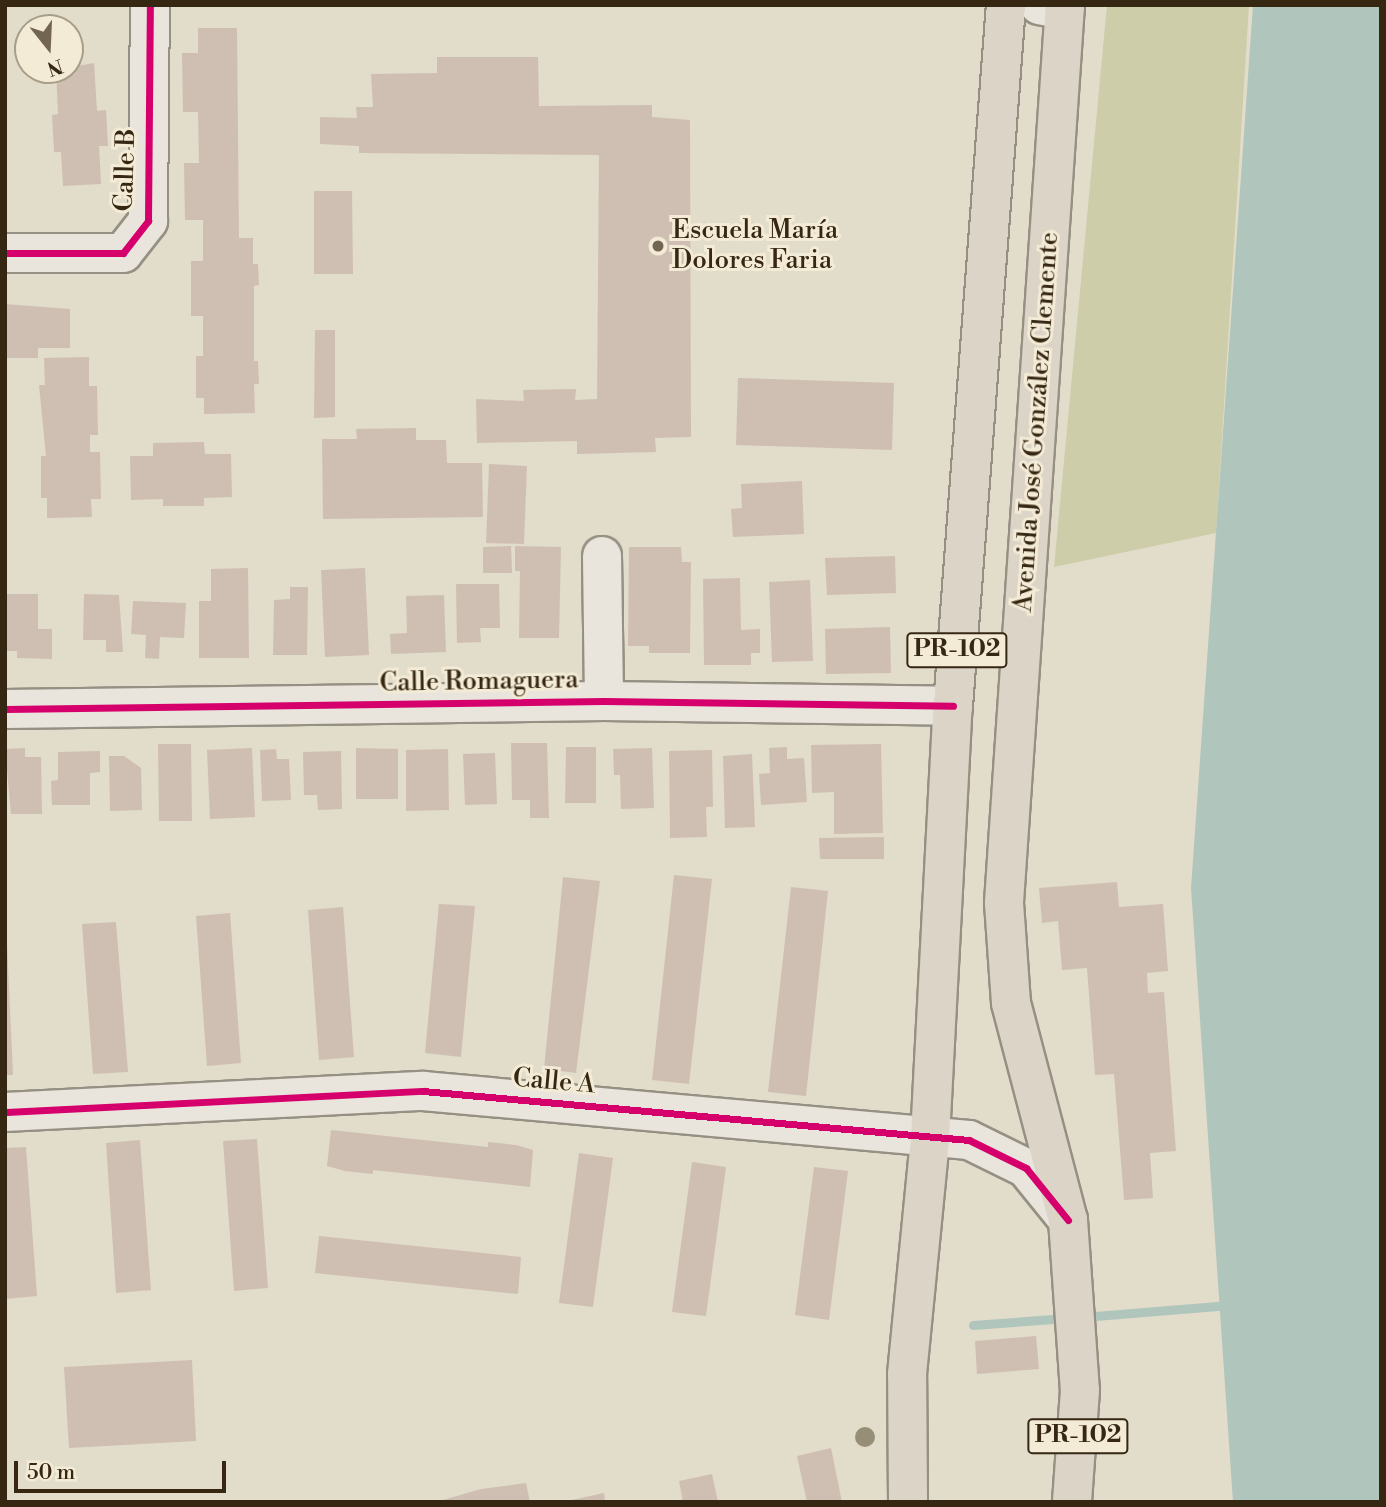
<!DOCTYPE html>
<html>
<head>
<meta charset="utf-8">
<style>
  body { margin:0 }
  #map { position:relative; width:1386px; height:1507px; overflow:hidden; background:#e2dcca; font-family:"Libre Bodoni",serif }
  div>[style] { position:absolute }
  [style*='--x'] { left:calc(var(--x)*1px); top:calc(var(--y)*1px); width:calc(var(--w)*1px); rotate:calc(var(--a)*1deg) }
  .green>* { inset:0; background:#cecda9 }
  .water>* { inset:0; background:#b0c6bd }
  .stream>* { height:9px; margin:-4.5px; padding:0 4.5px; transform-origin:4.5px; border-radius:4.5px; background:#b0c6bd }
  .building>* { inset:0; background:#cfbfb2 }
  .roads { filter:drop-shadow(2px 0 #969084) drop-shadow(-2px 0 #969084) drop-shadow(0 2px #969084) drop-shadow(0 -2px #969084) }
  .minor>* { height:38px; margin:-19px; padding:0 19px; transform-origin:19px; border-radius:19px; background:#e9e5dc }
  .major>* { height:38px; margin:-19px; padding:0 19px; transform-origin:19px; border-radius:19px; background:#dcd5c7 }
  .cycleway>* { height:7px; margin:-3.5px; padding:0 3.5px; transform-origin:3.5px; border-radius:3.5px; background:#d6006c }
  .trees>* { width:20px; height:20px; margin:-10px; border-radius:50%; background:#968e76 }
  .dots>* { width:19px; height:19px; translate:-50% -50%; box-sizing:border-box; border:4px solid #f3ebd6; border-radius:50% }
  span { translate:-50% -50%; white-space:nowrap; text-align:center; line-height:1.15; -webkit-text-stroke:6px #f3ebd6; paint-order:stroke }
  .shield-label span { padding:2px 5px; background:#f3ebd6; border:2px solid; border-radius:5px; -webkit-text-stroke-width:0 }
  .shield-label { font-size:24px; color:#362713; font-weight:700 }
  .street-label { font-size:26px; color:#362713 }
  .poi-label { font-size:26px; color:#362713 }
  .left { translate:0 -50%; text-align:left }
  .frame { position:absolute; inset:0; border:7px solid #362713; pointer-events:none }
  .north { position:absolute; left:14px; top:14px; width:70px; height:70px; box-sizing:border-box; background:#f3ebd6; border:2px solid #a79d88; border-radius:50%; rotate:162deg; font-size:19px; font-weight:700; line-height:28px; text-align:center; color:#362713 }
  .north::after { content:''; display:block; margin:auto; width:24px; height:32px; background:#726653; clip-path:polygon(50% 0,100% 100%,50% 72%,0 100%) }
  .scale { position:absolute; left:14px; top:1461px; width:212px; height:32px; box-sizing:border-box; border:4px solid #362713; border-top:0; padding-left:9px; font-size:21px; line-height:24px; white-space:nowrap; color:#362713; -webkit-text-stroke:5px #f3ebd6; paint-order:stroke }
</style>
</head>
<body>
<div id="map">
  <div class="green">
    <div style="clip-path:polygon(1107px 5px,1249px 5px,1216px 533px,1054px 567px)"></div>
  </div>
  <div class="water">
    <div style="clip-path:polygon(1253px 5px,1381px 5px,1381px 1502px,1233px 1502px,1191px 888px)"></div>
  </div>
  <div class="stream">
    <div style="--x:1083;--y:1317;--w:147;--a:-4.7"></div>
    <div style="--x:973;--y:1325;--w:93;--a:-4.3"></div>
  </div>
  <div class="building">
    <div style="clip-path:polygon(198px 28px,237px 28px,239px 238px,253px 238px,253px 264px,258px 264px,259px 285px,254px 286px,254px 361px,258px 361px,259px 384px,254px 384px,255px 413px,204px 414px,204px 398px,196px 398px,196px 356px,203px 356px,203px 316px,191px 316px,191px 261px,203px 261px,203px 220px,185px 220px,184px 163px,199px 163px,198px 112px,183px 112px,182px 53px,198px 53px)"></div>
    <div style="clip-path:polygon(437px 57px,538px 57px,539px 106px,652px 105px,652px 117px,690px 120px,691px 437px,655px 438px,656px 452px,577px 454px,577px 441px,477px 443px,476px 399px,524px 401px,523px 390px,576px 389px,575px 400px,597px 399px,599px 155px,359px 153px,359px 146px,320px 144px,320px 117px,357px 118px,356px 107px,373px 107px,371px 74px,437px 73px)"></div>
    <div style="clip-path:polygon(94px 63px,97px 111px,106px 110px,108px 146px,99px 146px,101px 184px,63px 186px,61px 152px,54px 152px,52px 115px,58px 114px,56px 70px)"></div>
    <div style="clip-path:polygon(314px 191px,352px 191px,353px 274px,314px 274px)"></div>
    <div style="clip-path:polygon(5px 304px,70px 309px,70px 348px,38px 348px,38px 358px,5px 358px)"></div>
    <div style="clip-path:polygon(315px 330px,335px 330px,335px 417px,314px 418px)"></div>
    <div style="clip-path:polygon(89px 357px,89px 386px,97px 386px,98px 435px,90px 435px,90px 452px,100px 452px,101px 499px,91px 499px,92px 517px,47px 518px,47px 498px,41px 498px,41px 456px,46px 456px,39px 385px,45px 385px,44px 358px)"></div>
    <div style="clip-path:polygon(738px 378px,894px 383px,892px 450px,736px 445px)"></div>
    <div style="clip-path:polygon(416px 428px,416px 440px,446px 440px,447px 463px,482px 463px,483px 517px,323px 519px,322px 439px,357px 439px,356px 429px)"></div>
    <div style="clip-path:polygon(204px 442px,205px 454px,231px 454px,232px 497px,204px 498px,204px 506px,163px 506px,163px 499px,131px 500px,130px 456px,153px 456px,153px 443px)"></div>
    <div style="clip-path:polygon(489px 464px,527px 466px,524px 544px,486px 543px)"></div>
    <div style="clip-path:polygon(802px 481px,804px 534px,733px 537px,731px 509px,742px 508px,741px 484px)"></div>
    <div style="clip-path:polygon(511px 546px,512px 573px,483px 573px,483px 547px)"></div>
    <div style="clip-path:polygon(515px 546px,561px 547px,559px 638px,519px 638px,520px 571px,515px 571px)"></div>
    <div style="clip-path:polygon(629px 547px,681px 547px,682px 562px,691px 562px,690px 653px,649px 653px,649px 646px,628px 646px)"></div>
    <div style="clip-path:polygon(895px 556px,896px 593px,827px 595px,825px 558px)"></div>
    <div style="clip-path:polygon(248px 568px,249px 658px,199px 658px,199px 601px,211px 601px,211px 569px)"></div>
    <div style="clip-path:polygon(365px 568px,369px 655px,325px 657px,321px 570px)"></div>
    <div style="clip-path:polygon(740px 578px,741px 630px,760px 629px,760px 653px,751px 653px,751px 665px,704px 665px,703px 579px)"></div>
    <div style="clip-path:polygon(810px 580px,813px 661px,772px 662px,769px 582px)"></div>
    <div style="clip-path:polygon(456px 584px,499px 584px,500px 628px,480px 628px,481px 642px,457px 643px)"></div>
    <div style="clip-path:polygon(290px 587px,308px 587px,307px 655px,273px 655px,274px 600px,290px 599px)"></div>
    <div style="clip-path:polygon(5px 594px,38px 594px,38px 629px,52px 629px,52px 659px,17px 658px,17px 651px,5px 651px)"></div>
    <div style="clip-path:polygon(84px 594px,119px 595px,123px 652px,106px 652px,106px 640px,83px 640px)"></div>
    <div style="clip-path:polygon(444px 595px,446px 652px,391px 654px,390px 634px,407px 633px,406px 596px)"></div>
    <div style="clip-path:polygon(133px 601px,186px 603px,184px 638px,160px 637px,159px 659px,145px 658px,146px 635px,131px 634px)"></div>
    <div style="clip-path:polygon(890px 627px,891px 673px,826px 674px,825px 629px)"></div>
    <div style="clip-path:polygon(511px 743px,547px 743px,549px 818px,530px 818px,530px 800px,512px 800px)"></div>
    <div style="clip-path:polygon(158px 744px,191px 744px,192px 821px,159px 821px)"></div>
    <div style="clip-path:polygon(881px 744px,883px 833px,834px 834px,834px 792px,812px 793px,811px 745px)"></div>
    <div style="clip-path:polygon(566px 747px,596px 747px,596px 803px,565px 803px)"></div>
    <div style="clip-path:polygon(787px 747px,787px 759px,804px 758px,807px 802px,761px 805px,759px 774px,770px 773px,769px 748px)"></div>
    <div style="clip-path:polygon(25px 748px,25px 757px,41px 757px,42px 814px,11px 814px,5px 749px)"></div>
    <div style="clip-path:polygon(252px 748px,255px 817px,210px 819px,207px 750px)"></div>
    <div style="clip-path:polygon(356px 748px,398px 749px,398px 799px,356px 799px)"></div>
    <div style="clip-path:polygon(652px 748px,654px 808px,621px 809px,620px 775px,614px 775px,613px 749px)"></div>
    <div style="clip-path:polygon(276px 749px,277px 759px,289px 759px,291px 800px,262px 801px,260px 750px)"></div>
    <div style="clip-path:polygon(448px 749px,449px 810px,406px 811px,406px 750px)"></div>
    <div style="clip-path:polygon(712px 750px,713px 807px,706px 807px,707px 837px,670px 838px,669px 751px)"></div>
    <div style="clip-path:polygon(100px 751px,100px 772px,90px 773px,90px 805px,52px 805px,51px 781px,58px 780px,58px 752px)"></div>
    <div style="clip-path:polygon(341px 751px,342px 809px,318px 810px,317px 795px,304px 795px,303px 752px)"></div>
    <div style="clip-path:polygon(495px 753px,497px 804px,465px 805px,463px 754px)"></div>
    <div style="clip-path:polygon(752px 754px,755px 827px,725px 828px,723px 756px)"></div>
    <div style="clip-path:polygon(109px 756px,124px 756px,141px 768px,142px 810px,110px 811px)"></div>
    <div style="clip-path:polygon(884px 837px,884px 859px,820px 859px,819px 838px)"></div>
    <div style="clip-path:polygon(674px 875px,712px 879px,689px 1084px,652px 1080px)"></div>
    <div style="clip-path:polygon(563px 877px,600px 881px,576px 1073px,544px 1069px)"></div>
    <div style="clip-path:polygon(1117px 882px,1119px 907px,1163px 904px,1168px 971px,1147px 973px,1148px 993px,1164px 992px,1176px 1151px,1150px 1153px,1153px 1198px,1124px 1200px,1114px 1074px,1095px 1075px,1087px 968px,1062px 970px,1058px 921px,1042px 923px,1039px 888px)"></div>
    <div style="clip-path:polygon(791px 887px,828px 891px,806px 1096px,768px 1092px)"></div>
    <div style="clip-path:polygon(5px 899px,13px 1075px,5px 1075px)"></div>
    <div style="clip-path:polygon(439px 904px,475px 906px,461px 1057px,425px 1053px)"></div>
    <div style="clip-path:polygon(343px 907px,354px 1057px,319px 1060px,308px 910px)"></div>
    <div style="clip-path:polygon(230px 913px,241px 1063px,207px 1066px,196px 916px)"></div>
    <div style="clip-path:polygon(116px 922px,128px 1072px,93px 1074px,82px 924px)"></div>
    <div style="clip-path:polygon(331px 1130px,488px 1147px,488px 1142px,516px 1145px,533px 1150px,530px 1187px,373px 1170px,373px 1174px,345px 1171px,327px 1166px)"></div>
    <div style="clip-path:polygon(257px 1139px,268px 1288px,234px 1291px,223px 1141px)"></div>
    <div style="clip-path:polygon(140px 1140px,151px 1290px,116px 1293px,106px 1143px)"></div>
    <div style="clip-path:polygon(26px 1147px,37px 1296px,5px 1299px,5px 1148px)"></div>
    <div style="clip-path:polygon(579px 1153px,613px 1158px,593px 1307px,559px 1303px)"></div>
    <div style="clip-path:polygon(692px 1162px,726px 1167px,706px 1316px,672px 1312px)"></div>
    <div style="clip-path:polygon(814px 1167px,848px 1171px,829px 1320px,795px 1315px)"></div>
    <div style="clip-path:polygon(319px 1236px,521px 1257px,518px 1294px,315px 1273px)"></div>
    <div style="clip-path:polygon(1036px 1336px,1039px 1369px,977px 1374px,975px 1341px)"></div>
    <div style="clip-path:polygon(192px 1360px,196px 1441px,69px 1448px,64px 1367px)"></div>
    <div style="clip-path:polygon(831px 1448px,842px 1502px,807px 1502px,797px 1456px)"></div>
    <div style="clip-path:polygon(712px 1474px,718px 1502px,683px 1502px,679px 1481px)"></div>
    <div style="clip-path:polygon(526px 1483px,530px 1502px,436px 1502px,481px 1489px)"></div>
    <div style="clip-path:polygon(604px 1493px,605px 1502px,567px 1502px,567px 1501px)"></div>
  </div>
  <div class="roads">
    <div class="minor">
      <div style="--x:1039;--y:5;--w:26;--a:11"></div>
      <div style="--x:5;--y:253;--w:118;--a:0"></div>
      <div style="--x:123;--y:253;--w:41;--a:-52"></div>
      <div style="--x:148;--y:221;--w:216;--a:-89.5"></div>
      <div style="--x:602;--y:556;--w:145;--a:89.2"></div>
      <div style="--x:5;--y:709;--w:599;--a:-0.77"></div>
      <div style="--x:604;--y:701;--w:349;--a:0.8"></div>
      <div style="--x:5;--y:1112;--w:419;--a:-2.9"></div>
      <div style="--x:423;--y:1091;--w:548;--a:5.13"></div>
      <div style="--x:969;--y:1140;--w:64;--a:26.2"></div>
      <div style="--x:1026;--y:1168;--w:67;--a:51.1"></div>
    </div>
    <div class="major">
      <div style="--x:1065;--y:5;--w:900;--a:93.89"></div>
      <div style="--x:1004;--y:903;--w:100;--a:86"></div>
      <div style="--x:1011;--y:1003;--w:224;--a:75.3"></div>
      <div style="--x:1068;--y:1220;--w:170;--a:86"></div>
      <div style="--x:1080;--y:1390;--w:112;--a:94.1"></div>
      <div style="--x:908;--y:1502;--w:128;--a:-90.4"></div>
      <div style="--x:907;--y:1374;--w:237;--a:-84.4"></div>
      <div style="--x:930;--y:1138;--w:433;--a:-87"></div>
      <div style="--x:953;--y:706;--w:703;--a:-85.68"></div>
    </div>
  </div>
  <div class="cycleway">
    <div style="--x:5;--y:253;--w:118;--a:0"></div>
    <div style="--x:123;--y:253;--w:41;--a:-52"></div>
    <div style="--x:148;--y:221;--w:216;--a:-89.5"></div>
    <div style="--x:5;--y:709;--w:599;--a:-0.77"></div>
    <div style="--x:604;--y:701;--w:349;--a:0.8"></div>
    <div style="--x:5;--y:1112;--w:419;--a:-2.9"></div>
    <div style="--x:423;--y:1091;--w:548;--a:5.13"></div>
    <div style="--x:969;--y:1140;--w:64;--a:26.2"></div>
    <div style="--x:1026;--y:1168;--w:67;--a:51.1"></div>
  </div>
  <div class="trees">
    <div style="left:865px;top:1437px"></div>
  </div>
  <div class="dots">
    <div style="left:658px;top:246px;background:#726653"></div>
  </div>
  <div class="shield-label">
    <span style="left:957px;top:650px">PR-102</span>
    <span style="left:1078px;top:1436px">PR-102</span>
  </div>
  <div class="street-label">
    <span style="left:126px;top:170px;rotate:-88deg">Calle B</span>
    <span style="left:1037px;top:422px;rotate:-86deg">Avenida José González Clemente</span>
    <span style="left:479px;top:682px;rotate:-1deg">Calle Romaguera</span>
    <span style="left:554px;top:1082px;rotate:5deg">Calle A</span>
  </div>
  <div class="poi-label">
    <span class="left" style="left:672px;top:246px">Escuela María<br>Dolores Faria</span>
  </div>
  <div class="frame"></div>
  <div class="north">N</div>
  <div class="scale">50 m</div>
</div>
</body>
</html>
